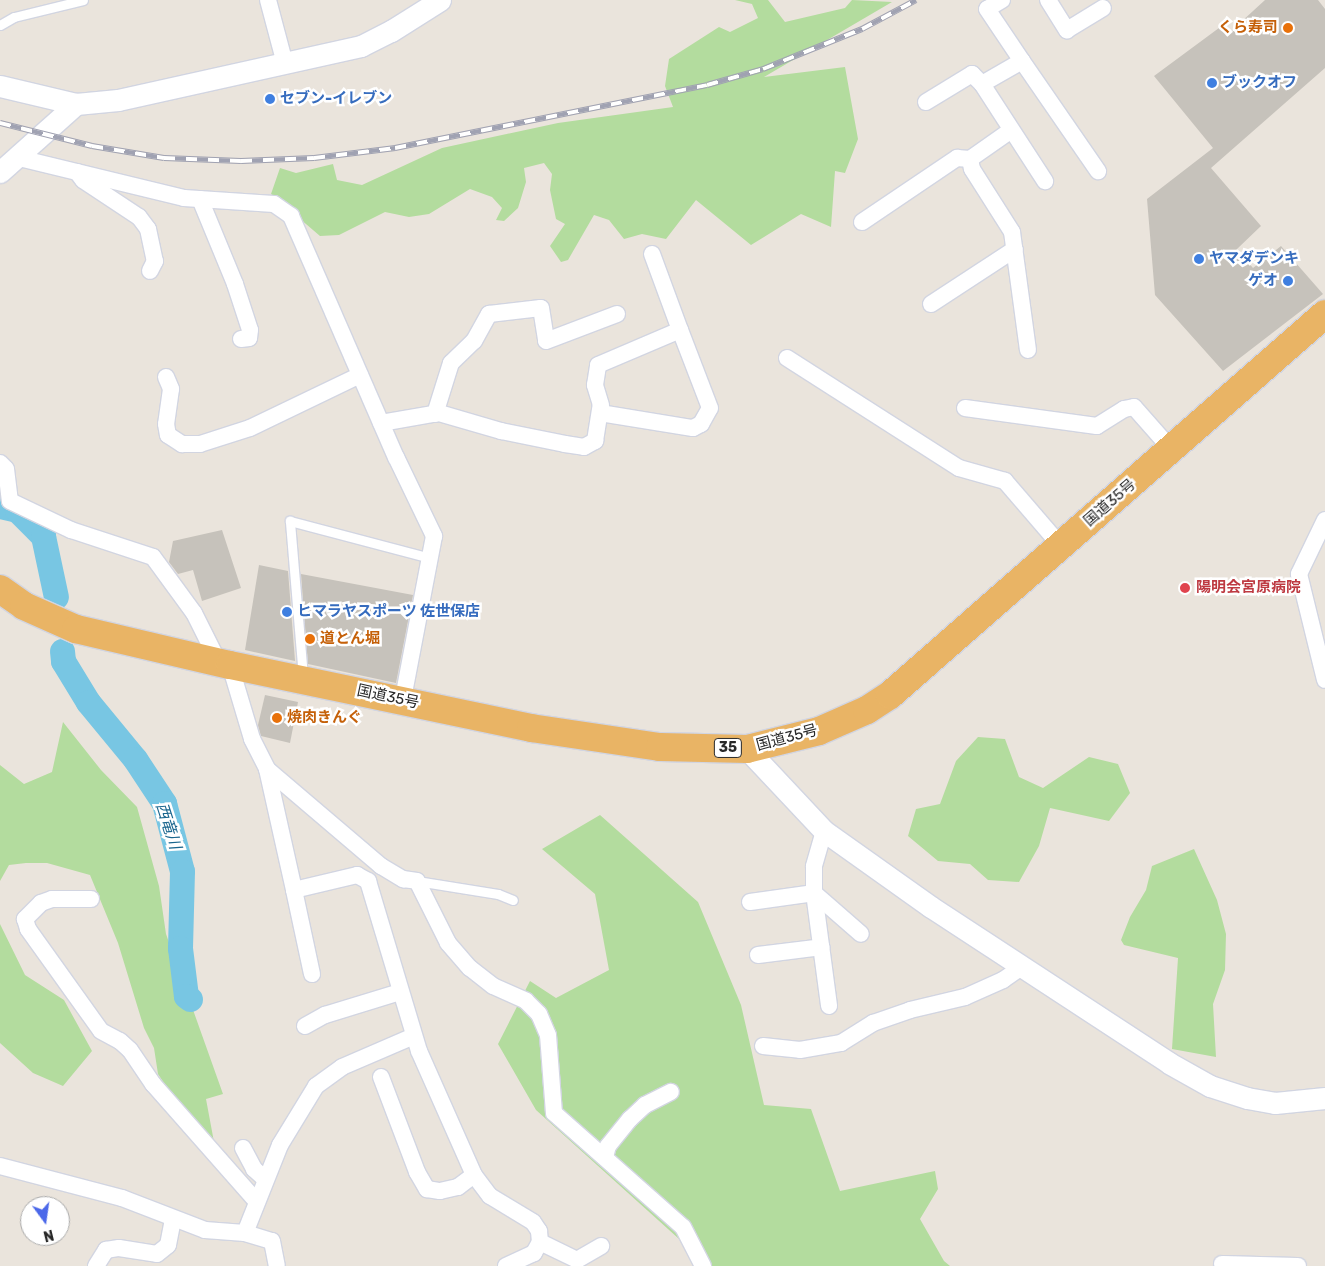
<!DOCTYPE html>
<html>
<head>
<meta charset="utf-8">
<style>
  body { margin:0 }
  #map { position:relative; width:1325px; height:1266px; overflow:hidden; background:#eae4dc; font-family:Rubik,"Noto Sans JP",sans-serif }
  div>[style] { position:absolute }
  [style*='--x'] { left:calc(var(--x)*1px); top:calc(var(--y)*1px); width:calc(var(--w)*1px); rotate:calc(var(--a)*1deg) }
  .green>* { inset:0; background:#b3dc9e }
  .river>* { height:25px; margin:-12.5px; padding:0 12.5px; transform-origin:12.5px; border-radius:12.5px; background:#78c6e3 }
  .building>* { inset:0; background:#c6c2bb }
  .roads { filter:drop-shadow(1px 0 #d2d5e1) drop-shadow(-1px 0 #d2d5e1) drop-shadow(0 1px #d2d5e1) drop-shadow(0 -1px #d2d5e1) }
  .service>* { height:9px; margin:-4.5px; padding:0 4.5px; transform-origin:4.5px; border-radius:4.5px; background:#fff }
  .minor>* { height:16px; margin:-8px; padding:0 8px; transform-origin:8px; border-radius:8px; background:#fff }
  .tertiary>* { height:21px; margin:-10.5px; padding:0 10.5px; transform-origin:10.5px; border-radius:10.5px; background:#fff }
  .trunk>* { height:28px; margin:-14px; padding:0 14px; transform-origin:14px; border-radius:14px; background:#e9b465 }
  .rail>* { height:5.5px; margin-top:-2.75px; transform-origin:0; background:repeating-linear-gradient(90deg,#fff 0 11px,#a0a2b2 0 22px); box-sizing:border-box; border-block:1px solid #a0a2b2 }
  .dots>* { width:14px; height:14px; translate:-50% -50%; box-sizing:border-box; border:2px solid #fff; border-radius:50% }
  span { translate:-50% -50%; white-space:nowrap; text-align:center; line-height:1.15; -webkit-text-stroke:5px #fff; paint-order:stroke }
  .shield-label span { padding:1px 4px; background:#fff; border:1px solid; border-radius:4px; -webkit-text-stroke-width:0 }
  .shield-label { font-size:14px; color:#292929; font-weight:700 }
  .food-label { font-size:15px; color:#c56008; font-weight:700 }
  .right { translate:-100% -50%; text-align:right }
  .left { translate:0 -50%; text-align:left }
  .shop-label { font-size:15px; color:#366cbe; font-weight:700 }
  .street-label { font-size:15px; color:#292929 }
  .health-label { font-size:15px; color:#be3a42; font-weight:700 }
  .water-label { font-size:16px; color:#19658d; font-style:italic }
  .north { position:absolute; left:20px; top:1196px; width:50px; height:50px; box-sizing:border-box; background:#fff; border:1px solid #a9a9a9; border-radius:50%; rotate:166deg; font-size:14px; font-weight:700; line-height:20px; text-align:center; color:#292929 }
  .north::after { content:''; display:block; margin:auto; width:18px; height:22px; background:#4b68e9; clip-path:polygon(50% 0,100% 100%,50% 72%,0 100%) }
</style>
</head>
<body>
<div id="map">
  <div class="green">
    <div style="clip-path:polygon(735px 0,768px 0,785px 22px,845px 8px,852px 0,892px 2px,764px 77px,845px 67px,858px 139px,845px 173px,835px 171px,831px 227px,801px 214px,751px 245px,696px 200px,666px 239px,642px 234px,624px 239px,609px 220px,594px 215px,568px 260px,561px 262px,550px 246px,565px 224px,556px 219px,550px 190px,552px 174px,544px 163px,524px 168px,526px 182px,518px 208px,504px 221px,496px 220px,502px 208px,492px 197px,470px 189px,429px 214px,409px 217px,385px 212px,339px 235px,320px 236px,271px 194px,280px 168px,296px 173px,333px 164px,337px 180px,362px 185px,442px 148px,558px 123px,673px 107px,665px 86px,669px 59px,719px 27px,730px 32px,758px 18px,752px 4px)"></div>
    <div style="clip-path:polygon(63px 722px,101px 770px,137px 807px,159px 886px,166px 934px,223px 1094px,206px 1099px,214px 1142px,174px 1098px,158px 1074px,154px 1048px,144px 1028px,118px 943px,90px 875px,47px 863px,26px 863px,9px 865px,0 881px,0 765px,24px 784px,52px 772px)"></div>
    <div style="clip-path:polygon(978px 737px,1005px 739px,1019px 777px,1043px 788px,1089px 757px,1118px 764px,1130px 793px,1109px 821px,1050px 808px,1039px 846px,1019px 882px,988px 880px,970px 864px,938px 861px,908px 836px,916px 809px,940px 804px,956px 761px)"></div>
    <div style="clip-path:polygon(600px 815px,698px 902px,741px 1005px,764px 1105px,811px 1109px,840px 1191px,935px 1171px,938px 1189px,920px 1219px,944px 1261px,950px 1266px,709px 1266px,536px 1110px,498px 1044px,530px 981px,556px 998px,609px 970px,595px 894px,542px 849px)"></div>
    <div style="clip-path:polygon(1194px 849px,1217px 900px,1226px 934px,1225px 970px,1213px 1004px,1216px 1057px,1172px 1049px,1178px 958px,1124px 945px,1121px 940px,1130px 917px,1146px 890px,1152px 866px)"></div>
    <div style="clip-path:polygon(0 924px,25px 975px,64px 1000px,92px 1051px,63px 1086px,33px 1073px,0 1043px)"></div>
  </div>
  <div class="river">
    <div style="--x:0;--y:506;--w:17;--a:13"></div>
    <div style="--x:17;--y:510;--w:37;--a:45"></div>
    <div style="--x:43;--y:536;--w:62;--a:78"></div>
    <div style="--x:62;--y:651;--w:10;--a:84"></div>
    <div style="--x:63;--y:661;--w:48;--a:58.6"></div>
    <div style="--x:88;--y:702;--w:74;--a:50.5"></div>
    <div style="--x:135;--y:759;--w:53;--a:56.6"></div>
    <div style="--x:164;--y:803;--w:70;--a:75.2"></div>
    <div style="--x:182;--y:871;--w:77;--a:91.5"></div>
    <div style="--x:180;--y:948;--w:48;--a:82.9"></div>
    <div style="--x:186;--y:996;--w:5;--a:37"></div>
  </div>
  <div class="building">
    <div style="clip-path:polygon(1265px 0,1318px 0,1325px 9px,1325px 68px,1211px 168px,1261px 226px,1237px 249px,1253px 268px,1281px 246px,1323px 294px,1223px 371px,1155px 295px,1147px 199px,1213px 148px,1154px 76px,1223px 25px,1229px 33px)"></div>
    <div style="clip-path:polygon(222px 530px,241px 588px,202px 601px,193px 570px,178px 574px,169px 562px,173px 541px)"></div>
    <div style="clip-path:polygon(259px 565px,288px 571px,295px 661px,245px 650px)"></div>
    <div style="clip-path:polygon(301px 574px,413px 595px,396px 683px,308px 664px)"></div>
    <div style="clip-path:polygon(265px 695px,298px 702px,290px 743px,261px 736px,258px 725px)"></div>
  </div>
  <div class="roads">
    <div class="service">
      <div style="--x:0;--y:25;--w:16;--a:-30"></div>
      <div style="--x:14;--y:17;--w:71;--a:-13.8"></div>
      <div style="--x:303;--y:677;--w:157;--a:-94.8"></div>
      <div style="--x:290;--y:521;--w:145;--a:14.8"></div>
      <div style="--x:417;--y:881;--w:82;--a:9.1"></div>
      <div style="--x:498;--y:894;--w:16;--a:22"></div>
    </div>
    <div class="minor">
      <div style="--x:268;--y:0;--w:66;--a:75.1"></div>
      <div style="--x:1002;--y:0;--w:17;--a:149"></div>
      <div style="--x:987;--y:9;--w:63;--a:56.1"></div>
      <div style="--x:1022;--y:61;--w:46;--a:150.1"></div>
      <div style="--x:982;--y:84;--w:116;--a:57"></div>
      <div style="--x:1048;--y:0;--w:36;--a:58"></div>
      <div style="--x:1067;--y:30;--w:42;--a:-31.4"></div>
      <div style="--x:1022;--y:61;--w:134;--a:55.4"></div>
      <div style="--x:926;--y:102;--w:54;--a:-31.3"></div>
      <div style="--x:972;--y:74;--w:14;--a:45"></div>
      <div style="--x:15;--y:157;--w:174;--a:13.6"></div>
      <div style="--x:184;--y:198;--w:90;--a:3.8"></div>
      <div style="--x:274;--y:204;--w:21;--a:35"></div>
      <div style="--x:291;--y:216;--w:263;--a:66.5"></div>
      <div style="--x:396;--y:457;--w:88;--a:64.3"></div>
      <div style="--x:434;--y:536;--w:166;--a:100.8"></div>
      <div style="--x:970;--y:159;--w:10;--a:79"></div>
      <div style="--x:972;--y:169;--w:75;--a:57.6"></div>
      <div style="--x:1012;--y:232;--w:119;--a:82.3"></div>
      <div style="--x:77;--y:172;--w:10;--a:53"></div>
      <div style="--x:83;--y:180;--w:67;--a:33.5"></div>
      <div style="--x:139;--y:217;--w:15;--a:53"></div>
      <div style="--x:148;--y:229;--w:33;--a:78"></div>
      <div style="--x:155;--y:261;--w:11;--a:117"></div>
      <div style="--x:200;--y:199;--w:92;--a:67.6"></div>
      <div style="--x:235;--y:284;--w:48;--a:71.9"></div>
      <div style="--x:250;--y:330;--w:8;--a:97"></div>
      <div style="--x:249;--y:338;--w:8;--a:173"></div>
      <div style="--x:862;--y:222;--w:115;--a:-34"></div>
      <div style="--x:957;--y:158;--w:13;--a:4"></div>
      <div style="--x:970;--y:159;--w:49;--a:-35"></div>
      <div style="--x:931;--y:304;--w:100;--a:-33.2"></div>
      <div style="--x:787;--y:358;--w:204;--a:32.6"></div>
      <div style="--x:959;--y:468;--w:48;--a:15.8"></div>
      <div style="--x:1005;--y:481;--w:86;--a:49.3"></div>
      <div style="--x:166;--y:377;--w:13;--a:67"></div>
      <div style="--x:171;--y:389;--w:35;--a:98"></div>
      <div style="--x:166;--y:424;--w:11;--a:80"></div>
      <div style="--x:168;--y:435;--w:17;--a:33"></div>
      <div style="--x:182;--y:444;--w:18;--a:0"></div>
      <div style="--x:200;--y:444;--w:52;--a:-17.7"></div>
      <div style="--x:250;--y:428;--w:122;--a:-25.7"></div>
      <div style="--x:965;--y:408;--w:133;--a:7.8"></div>
      <div style="--x:1097;--y:426;--w:32;--a:-32"></div>
      <div style="--x:1124;--y:409;--w:10;--a:-11"></div>
      <div style="--x:1134;--y:407;--w:56;--a:48.6"></div>
      <div style="--x:600;--y:413;--w:94;--a:9.2"></div>
      <div style="--x:693;--y:428;--w:9;--a:-27"></div>
      <div style="--x:701;--y:424;--w:18;--a:-61"></div>
      <div style="--x:710;--y:408;--w:84;--a:-111"></div>
      <div style="--x:435;--y:414;--w:53;--a:-72.6"></div>
      <div style="--x:451;--y:363;--w:32;--a:-44"></div>
      <div style="--x:474;--y:341;--w:31;--a:-61"></div>
      <div style="--x:489;--y:314;--w:52;--a:-6.6"></div>
      <div style="--x:541;--y:308;--w:33;--a:81"></div>
      <div style="--x:546;--y:341;--w:76;--a:-20.8"></div>
      <div style="--x:381;--y:423;--w:59;--a:-9.8"></div>
      <div style="--x:439;--y:413;--w:65;--a:16.2"></div>
      <div style="--x:501;--y:431;--w:65;--a:11.5"></div>
      <div style="--x:565;--y:444;--w:19;--a:9"></div>
      <div style="--x:584;--y:447;--w:13;--a:-29"></div>
      <div style="--x:595;--y:441;--w:36;--a:-81"></div>
      <div style="--x:601;--y:405;--w:21;--a:-107"></div>
      <div style="--x:595;--y:385;--w:20;--a:-81"></div>
      <div style="--x:598;--y:365;--w:89;--a:-23.1"></div>
      <div style="--x:680;--y:330;--w:81;--a:-110.2"></div>
      <div style="--x:0;--y:463;--w:8;--a:45"></div>
      <div style="--x:6;--y:469;--w:32;--a:83"></div>
      <div style="--x:10;--y:501;--w:68;--a:25.4"></div>
      <div style="--x:71;--y:530;--w:86;--a:18.2"></div>
      <div style="--x:153;--y:557;--w:69;--a:53.8"></div>
      <div style="--x:194;--y:613;--w:56;--a:63.4"></div>
      <div style="--x:1325;--y:520;--w:60;--a:115.7"></div>
      <div style="--x:1299;--y:574;--w:109;--a:76.2"></div>
      <div style="--x:230;--y:665;--w:77;--a:73.4"></div>
      <div style="--x:252;--y:739;--w:34;--a:63"></div>
      <div style="--x:267;--y:769;--w:124;--a:77.4"></div>
      <div style="--x:294;--y:890;--w:65;--a:-13.4"></div>
      <div style="--x:357;--y:875;--w:13;--a:29"></div>
      <div style="--x:368;--y:881;--w:177;--a:73.3"></div>
      <div style="--x:419;--y:1051;--w:136;--a:66.1"></div>
      <div style="--x:474;--y:1175;--w:26;--a:53"></div>
      <div style="--x:490;--y:1196;--w:50;--a:31.2"></div>
      <div style="--x:533;--y:1222;--w:11;--a:56"></div>
      <div style="--x:539;--y:1231;--w:11;--a:85"></div>
      <div style="--x:540;--y:1242;--w:13;--a:119"></div>
      <div style="--x:534;--y:1253;--w:31;--a:155"></div>
      <div style="--x:267;--y:769;--w:150;--a:40.4"></div>
      <div style="--x:381;--y:866;--w:26;--a:31"></div>
      <div style="--x:403;--y:879;--w:14;--a:8"></div>
      <div style="--x:417;--y:881;--w:69;--a:63.4"></div>
      <div style="--x:448;--y:943;--w:33;--a:49"></div>
      <div style="--x:470;--y:968;--w:29;--a:38"></div>
      <div style="--x:493;--y:986;--w:36;--a:24"></div>
      <div style="--x:526;--y:1001;--w:18;--a:45"></div>
      <div style="--x:539;--y:1014;--w:23;--a:67"></div>
      <div style="--x:548;--y:1035;--w:78;--a:85.6"></div>
      <div style="--x:554;--y:1113;--w:172;--a:41.5"></div>
      <div style="--x:683;--y:1227;--w:44;--a:62.9"></div>
      <div style="--x:824;--y:831;--w:37;--a:106"></div>
      <div style="--x:814;--y:867;--w:26;--a:90"></div>
      <div style="--x:814;--y:893;--w:114;--a:82.4"></div>
      <div style="--x:294;--y:890;--w:86;--a:77.9"></div>
      <div style="--x:91;--y:899;--w:39;--a:180"></div>
      <div style="--x:52;--y:899;--w:12;--a:160"></div>
      <div style="--x:41;--y:903;--w:23;--a:135"></div>
      <div style="--x:25;--y:919;--w:10;--a:73"></div>
      <div style="--x:28;--y:929;--w:125;--a:54.4"></div>
      <div style="--x:101;--y:1031;--w:21;--a:28"></div>
      <div style="--x:120;--y:1041;--w:13;--a:42"></div>
      <div style="--x:130;--y:1050;--w:41;--a:55.9"></div>
      <div style="--x:153;--y:1084;--w:156;--a:48.6"></div>
      <div style="--x:750;--y:902;--w:65;--a:-8"></div>
      <div style="--x:814;--y:893;--w:62;--a:41.1"></div>
      <div style="--x:758;--y:955;--w:64;--a:-7.1"></div>
      <div style="--x:305;--y:1026;--w:23;--a:-29"></div>
      <div style="--x:325;--y:1015;--w:78;--a:-17"></div>
      <div style="--x:763;--y:1046;--w:37;--a:6"></div>
      <div style="--x:800;--y:1050;--w:42;--a:-9.7"></div>
      <div style="--x:841;--y:1043;--w:38;--a:-32"></div>
      <div style="--x:873;--y:1023;--w:39;--a:-19"></div>
      <div style="--x:910;--y:1010;--w:57;--a:-13.3"></div>
      <div style="--x:965;--y:997;--w:42;--a:-24.1"></div>
      <div style="--x:1003;--y:980;--w:24;--a:-35"></div>
      <div style="--x:381;--y:1077;--w:102;--a:69.2"></div>
      <div style="--x:417;--y:1172;--w:20;--a:60"></div>
      <div style="--x:427;--y:1189;--w:13;--a:9"></div>
      <div style="--x:440;--y:1191;--w:18;--a:-13"></div>
      <div style="--x:458;--y:1187;--w:20;--a:-37"></div>
      <div style="--x:243;--y:1148;--w:24;--a:62"></div>
      <div style="--x:254;--y:1169;--w:13;--a:42"></div>
      <div style="--x:605;--y:1157;--w:11;--a:-75"></div>
      <div style="--x:608;--y:1146;--w:35;--a:-51"></div>
      <div style="--x:630;--y:1119;--w:21;--a:-43"></div>
      <div style="--x:645;--y:1105;--w:29;--a:-27"></div>
      <div style="--x:0;--y:1166;--w:126;--a:14.7"></div>
      <div style="--x:122;--y:1198;--w:89;--a:21.1"></div>
      <div style="--x:205;--y:1230;--w:40;--a:4.3"></div>
      <div style="--x:245;--y:1233;--w:28;--a:17"></div>
      <div style="--x:272;--y:1241;--w:25;--a:79"></div>
      <div style="--x:245;--y:1233;--w:95;--a:-68.3"></div>
      <div style="--x:280;--y:1145;--w:69;--a:-58.6"></div>
      <div style="--x:316;--y:1086;--w:32;--a:-36"></div>
      <div style="--x:342;--y:1067;--w:78;--a:-23.3"></div>
      <div style="--x:540;--y:1242;--w:41;--a:25.9"></div>
      <div style="--x:577;--y:1260;--w:28;--a:-30"></div>
      <div style="--x:1222;--y:1264;--w:76;--a:1.5"></div>
      <div style="--x:96;--y:1266;--w:19;--a:-58"></div>
      <div style="--x:106;--y:1250;--w:13;--a:-9"></div>
      <div style="--x:119;--y:1248;--w:38;--a:9"></div>
      <div style="--x:157;--y:1254;--w:14;--a:-39"></div>
      <div style="--x:168;--y:1245;--w:26;--a:-79"></div>
    </div>
    <div class="tertiary">
      <div style="--x:0;--y:86;--w:78;--a:13.3"></div>
      <div style="--x:76;--y:104;--w:42;--a:-5.4"></div>
      <div style="--x:118;--y:100;--w:249;--a:-12.5"></div>
      <div style="--x:361;--y:46;--w:34;--a:-27"></div>
      <div style="--x:391;--y:31;--w:58;--a:-32.3"></div>
      <div style="--x:0;--y:172;--w:102;--a:-41.8"></div>
      <div style="--x:747;--y:749;--w:112;--a:46.8"></div>
      <div style="--x:824;--y:831;--w:131;--a:35.4"></div>
      <div style="--x:931;--y:907;--w:285;--a:33.2"></div>
      <div style="--x:1169;--y:1063;--w:47;--a:29.3"></div>
      <div style="--x:1210;--y:1086;--w:39;--a:18"></div>
      <div style="--x:1247;--y:1098;--w:28;--a:10"></div>
      <div style="--x:1275;--y:1103;--w:50;--a:-5.7"></div>
    </div>
    <div class="trunk">
      <div style="--x:0;--y:589;--w:29;--a:35"></div>
      <div style="--x:24;--y:606;--w:57;--a:23.9"></div>
      <div style="--x:76;--y:629;--w:158;--a:13.2"></div>
      <div style="--x:230;--y:665;--w:308;--a:11.8"></div>
      <div style="--x:531;--y:728;--w:130;--a:8.4"></div>
      <div style="--x:660;--y:747;--w:87;--a:1.3"></div>
      <div style="--x:747;--y:749;--w:74;--a:-14"></div>
      <div style="--x:819;--y:731;--w:52;--a:-23.6"></div>
      <div style="--x:867;--y:710;--w:27;--a:-33"></div>
      <div style="--x:890;--y:695;--w:578;--a:-41.21"></div>
    </div>
  </div>
  <div class="rail">
    <div style="--x:0;--y:123;--w:95;--a:14"></div>
    <div style="--x:92;--y:146;--w:73;--a:9.5"></div>
    <div style="--x:164;--y:158;--w:77;--a:2.2"></div>
    <div style="--x:241;--y:161;--w:73;--a:-2.4"></div>
    <div style="--x:314;--y:158;--w:82;--a:-7"></div>
    <div style="--x:395;--y:148;--w:318;--a:-11.4"></div>
    <div style="--x:707;--y:85;--w:58;--a:-15.9"></div>
    <div style="--x:763;--y:69;--w:107;--a:-22"></div>
    <div style="--x:862;--y:29;--w:61;--a:-28.2"></div>
  </div>
  <div class="dots">
    <div style="left:1288px;top:28px;background:#e8710a"></div>
    <div style="left:1212px;top:83px;background:#3f7fe0"></div>
    <div style="left:270px;top:99px;background:#3f7fe0"></div>
    <div style="left:1199px;top:259px;background:#3f7fe0"></div>
    <div style="left:1288px;top:281px;background:#3f7fe0"></div>
    <div style="left:1185px;top:588px;background:#e0444e"></div>
    <div style="left:287px;top:612px;background:#3f7fe0"></div>
    <div style="left:310px;top:639px;background:#e8710a"></div>
    <div style="left:277px;top:718px;background:#e8710a"></div>
  </div>
  <div class="shield-label">
    <span style="left:728px;top:748px">35</span>
  </div>
  <div class="food-label">
    <span class="right" style="left:1278px;top:28px">くら寿司</span>
    <span class="left" style="left:320px;top:639px">道とん堀</span>
    <span class="left" style="left:287px;top:718px">焼肉きんぐ</span>
  </div>
  <div class="shop-label">
    <span class="left" style="left:1222px;top:83px">ブックオフ</span>
    <span class="left" style="left:280px;top:99px">セブン-イレブン</span>
    <span class="left" style="left:1209px;top:259px">ヤマダデンキ</span>
    <span class="right" style="left:1278px;top:281px">ゲオ</span>
    <span class="left" style="left:297px;top:612px">ヒマラヤスポーツ 佐世保店</span>
  </div>
  <div class="street-label">
    <span style="left:1110px;top:503px;rotate:-41deg">国道35号</span>
    <span style="left:388px;top:697px;rotate:12deg">国道35号</span>
    <span style="left:787px;top:738px;rotate:-15deg">国道35号</span>
  </div>
  <div class="health-label">
    <span class="left" style="left:1196px;top:588px">陽明会宮原病院</span>
  </div>
  <div class="water-label">
    <span style="left:168px;top:826px;rotate:72deg">西竜川</span>
  </div>
  <div class="north">N</div>
</div>
</body>
</html>
